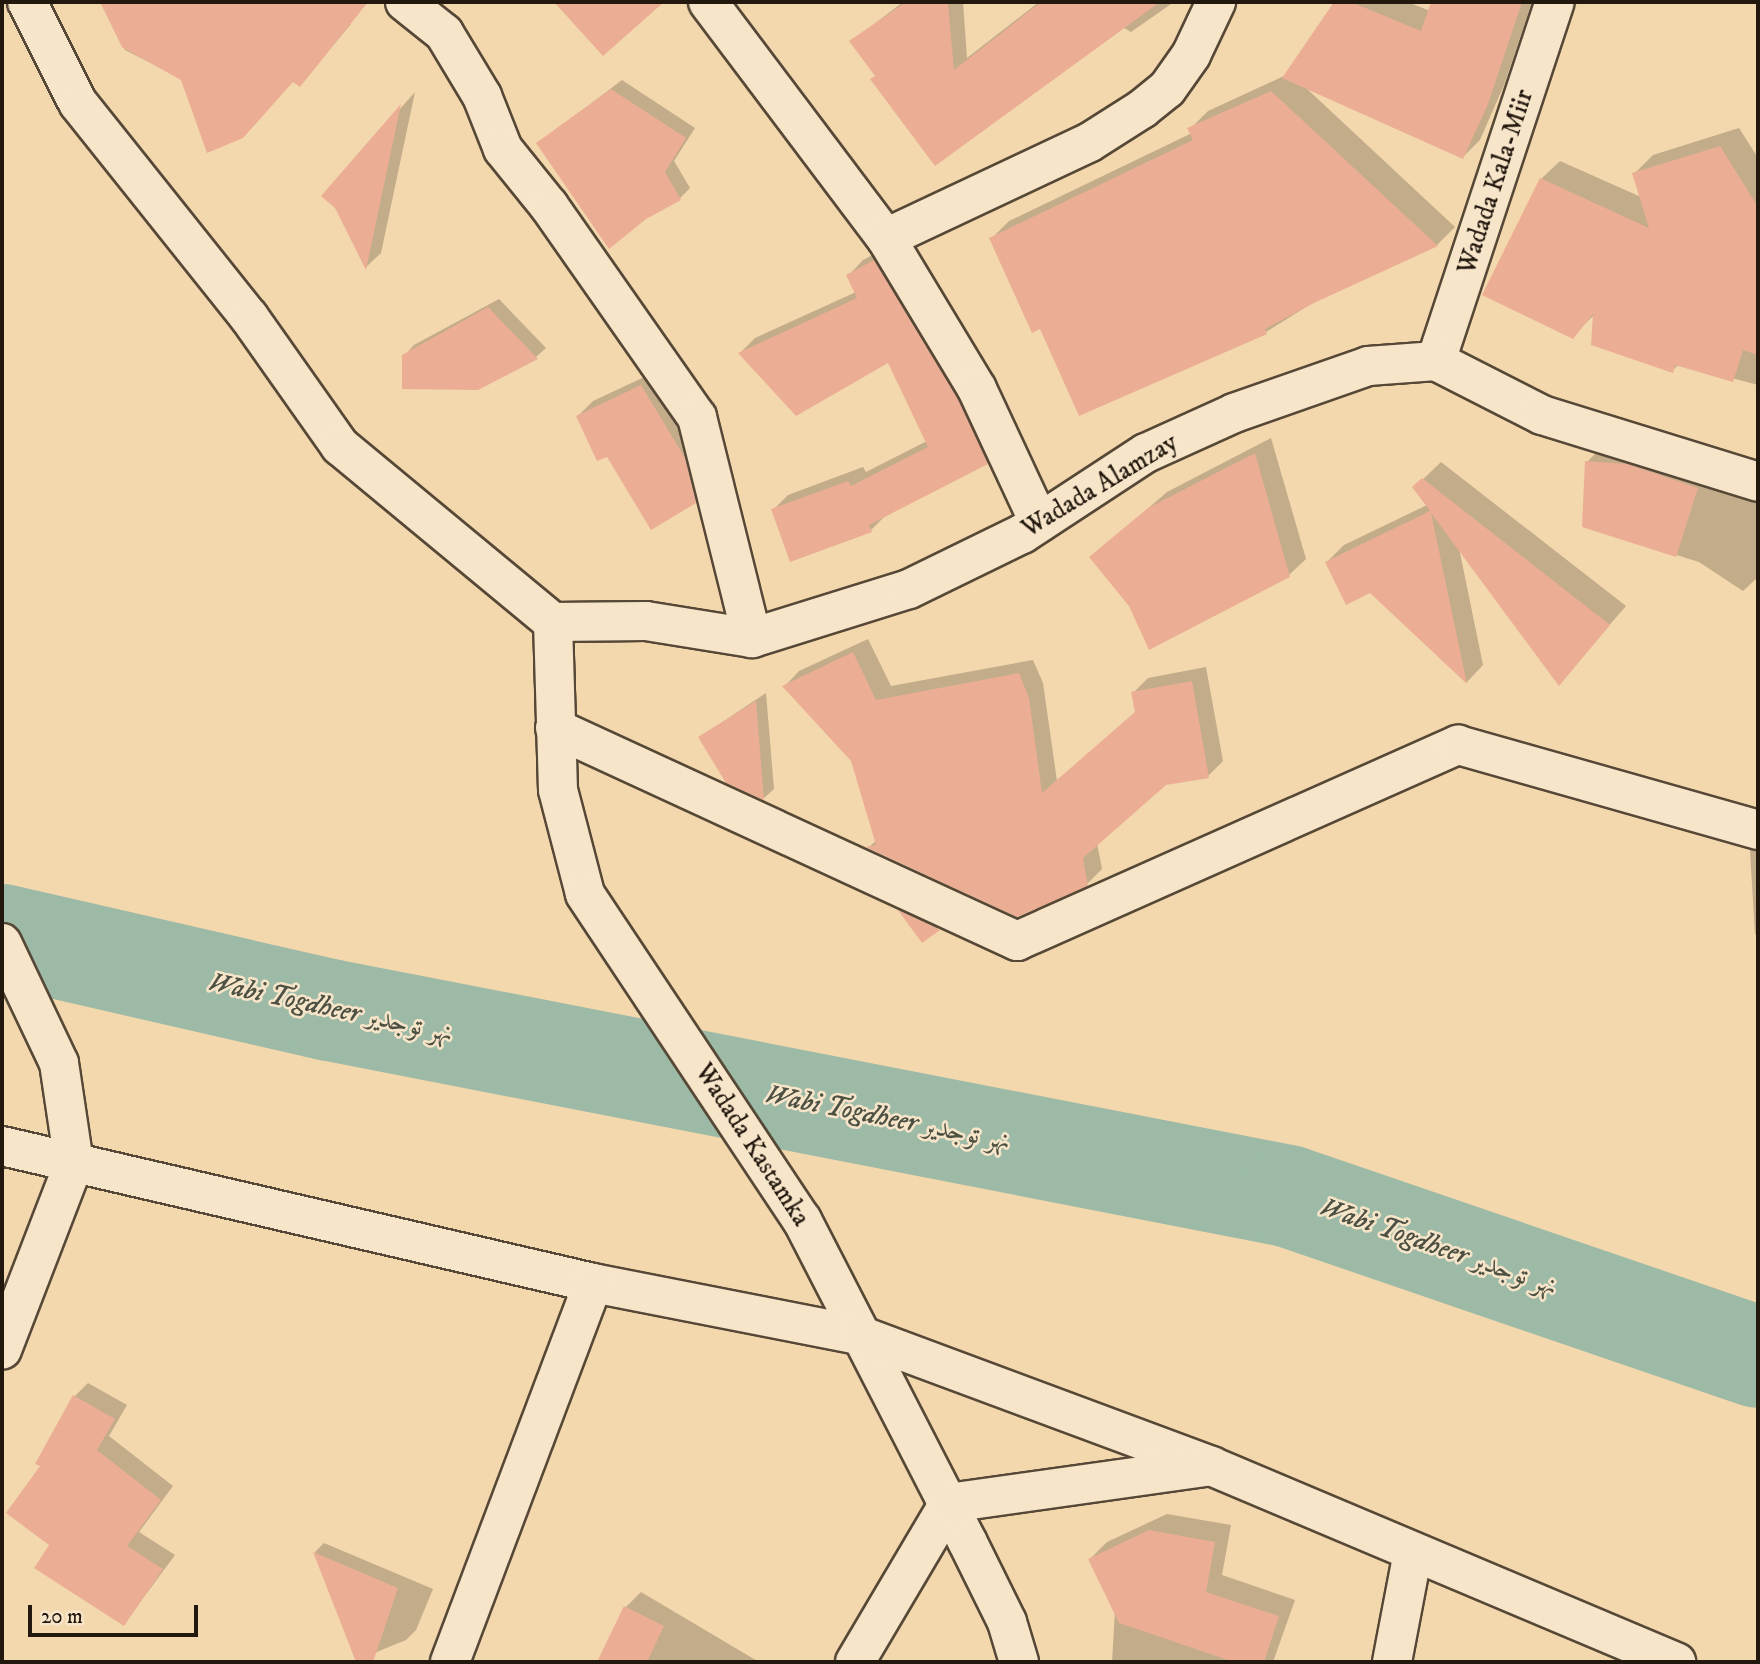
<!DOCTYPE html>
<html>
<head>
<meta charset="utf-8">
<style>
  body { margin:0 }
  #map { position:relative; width:1760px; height:1664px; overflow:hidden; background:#f3d7ad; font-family:"IM FELL DW Pica",Amiri,serif }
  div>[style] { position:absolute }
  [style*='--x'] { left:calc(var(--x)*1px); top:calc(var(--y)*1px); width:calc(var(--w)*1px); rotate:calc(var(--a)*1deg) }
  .shadow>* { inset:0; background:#0003 }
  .river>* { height:102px; margin:-51px; padding:0 51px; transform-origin:51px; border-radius:51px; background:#9cbaa6 }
  .building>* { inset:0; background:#ebae94 }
  .roads { filter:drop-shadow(2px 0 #564836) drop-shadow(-2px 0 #564836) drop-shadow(0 2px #564836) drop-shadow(0 -2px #564836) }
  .street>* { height:38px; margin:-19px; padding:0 19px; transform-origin:19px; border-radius:19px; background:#f7e5ca }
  span { translate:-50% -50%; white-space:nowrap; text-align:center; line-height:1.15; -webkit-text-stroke:5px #f7e5ca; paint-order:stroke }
  .street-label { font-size:26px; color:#22180e }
  .water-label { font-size:28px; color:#4d5143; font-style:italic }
  .frame { position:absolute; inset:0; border:4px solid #22180e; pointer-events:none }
  .scale { position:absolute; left:28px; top:1605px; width:170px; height:32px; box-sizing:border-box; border:4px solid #22180e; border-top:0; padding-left:9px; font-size:21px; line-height:24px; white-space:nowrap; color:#22180e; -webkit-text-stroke:5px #f7e5ca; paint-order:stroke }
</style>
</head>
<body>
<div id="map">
  <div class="shadow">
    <div style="clip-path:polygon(102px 2px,276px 2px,351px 24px,300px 85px,294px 80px,182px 79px,125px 50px)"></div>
    <div style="clip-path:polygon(556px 2px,661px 2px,603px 53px)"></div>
    <div style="clip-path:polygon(903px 2px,963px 2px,967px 58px,1039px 2px,1174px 2px,1131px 32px,1124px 28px,935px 163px,852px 41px)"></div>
    <div style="clip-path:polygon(1336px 2px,1408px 2px,1430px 11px,1433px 2px,1532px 2px,1504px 85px,1480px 140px,1463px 157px,1305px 87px,1455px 227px,1437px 245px,1314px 302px,1266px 332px,1041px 327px,991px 239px,1009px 221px,1192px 133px,1190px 129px,1208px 111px,1286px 75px)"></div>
    <div style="clip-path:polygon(622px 80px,695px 128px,674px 161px,690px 188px,680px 198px,539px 143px)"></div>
    <div style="clip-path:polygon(415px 92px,381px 253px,366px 267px,336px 207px,323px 196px)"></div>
    <div style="clip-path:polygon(1739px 128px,1758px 158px,1758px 385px,1679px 364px,1672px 371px,1594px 315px,1572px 337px,1541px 179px,1560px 161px,1641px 197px,1634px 174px,1653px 155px)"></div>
    <div style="clip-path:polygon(889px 246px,1002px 448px,987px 463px,886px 515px,871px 530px,773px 510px,788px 495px,863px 467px,866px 472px,927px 441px,889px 360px,740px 353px,755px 338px,856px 292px,848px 276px,863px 260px)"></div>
    <div style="clip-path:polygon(499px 299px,546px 348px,536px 357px,478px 388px,404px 356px,414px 345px)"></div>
    <div style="clip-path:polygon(657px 371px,710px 486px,695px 501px,607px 454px,578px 416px,593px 401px)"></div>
    <div style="clip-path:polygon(1271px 438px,1306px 559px,1289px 575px,1131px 605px,1092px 557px,1167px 492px)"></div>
    <div style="clip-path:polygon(1601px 448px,1758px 489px,1757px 578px,1743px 591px,1699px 562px,1584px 526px,1587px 462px)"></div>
    <div style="clip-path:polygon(1441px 462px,1626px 606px,1559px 683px,1459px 548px,1483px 665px,1467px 682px,1370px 591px,1327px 562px,1344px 545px,1427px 505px,1414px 488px)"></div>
    <div style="clip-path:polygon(868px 639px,891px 686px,1033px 660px,1043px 683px,1057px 781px,1137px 711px,1133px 693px,1148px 678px,1206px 667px,1223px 761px,1208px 776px,1165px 783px,1097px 843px,1102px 869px,1087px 884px,869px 847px,877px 840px,853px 760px,785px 686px,799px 671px)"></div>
    <div style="clip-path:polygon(766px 693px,774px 789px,764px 798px,727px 781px,700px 737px)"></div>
    <div style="clip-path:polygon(1758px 843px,1758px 934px,1755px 934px,1750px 851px)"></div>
    <div style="clip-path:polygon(909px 901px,948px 919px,923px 941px,900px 910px)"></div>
    <div style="clip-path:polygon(88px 1383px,127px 1405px,109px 1436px,173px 1486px,139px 1532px,175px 1555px,124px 1624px,51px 1544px,42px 1466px,75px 1396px)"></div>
    <div style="clip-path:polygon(1167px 1514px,1231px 1525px,1222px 1575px,1295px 1600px,1273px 1662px,1112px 1662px,1115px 1611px,1090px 1559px,1107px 1542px)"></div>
    <div style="clip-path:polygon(324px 1543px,433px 1589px,416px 1630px,406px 1640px,357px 1660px,315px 1552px)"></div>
    <div style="clip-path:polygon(641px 1592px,759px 1662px,599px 1662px,626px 1607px)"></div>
  </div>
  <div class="river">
    <div style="--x:2;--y:935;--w:336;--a:12.9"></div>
    <div style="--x:330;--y:1010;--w:976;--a:10.99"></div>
    <div style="--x:1288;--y:1196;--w:497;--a:18.9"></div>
  </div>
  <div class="building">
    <div style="clip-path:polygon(100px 2px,368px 2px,300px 87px,293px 82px,243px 138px,207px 153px,181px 80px,122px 47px)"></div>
    <div style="clip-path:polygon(554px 2px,664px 2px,603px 56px)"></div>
    <div style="clip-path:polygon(906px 2px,948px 2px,954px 70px,1041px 2px,1160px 2px,935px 166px,870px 79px,875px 76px,849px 41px)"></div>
    <div style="clip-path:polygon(1334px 2px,1351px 2px,1421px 31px,1431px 2px,1522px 2px,1488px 104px,1463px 159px,1282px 78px)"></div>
    <div style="clip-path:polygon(611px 89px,686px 138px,665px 172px,681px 200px,646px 219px,609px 249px,536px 143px)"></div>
    <div style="clip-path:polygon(1271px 91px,1438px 246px,1314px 303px,1265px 329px,1267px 334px,1079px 416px,1040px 329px,1032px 333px,989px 238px,1193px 140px,1187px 128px)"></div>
    <div style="clip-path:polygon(401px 104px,366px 270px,335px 208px,321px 196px)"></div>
    <div style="clip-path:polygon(1720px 146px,1758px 207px,1758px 355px,1743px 350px,1733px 382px,1675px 365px,1673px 373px,1591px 345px,1593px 314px,1573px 339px,1482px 295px,1540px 178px,1649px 228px,1632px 173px)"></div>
    <div style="clip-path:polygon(874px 260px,958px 399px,988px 464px,869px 525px,872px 532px,790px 562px,771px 509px,848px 481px,851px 486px,928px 447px,888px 363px,796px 416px,738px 353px,857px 298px,846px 275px)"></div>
    <div style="clip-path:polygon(488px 307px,538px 359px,478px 390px,402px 389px,402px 355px)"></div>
    <div style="clip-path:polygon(641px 385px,685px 458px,696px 503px,651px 530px,607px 457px,597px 461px,576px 416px)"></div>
    <div style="clip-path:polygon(1255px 453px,1290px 577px,1149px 650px,1129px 606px,1089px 557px,1148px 508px)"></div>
    <div style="clip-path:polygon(1585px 461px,1627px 464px,1698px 488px,1676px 557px,1582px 527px)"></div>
    <div style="clip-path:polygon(1422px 478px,1610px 625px,1559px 686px,1431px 513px,1467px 684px,1370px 593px,1346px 605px,1325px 562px,1430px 511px,1412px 487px)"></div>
    <div style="clip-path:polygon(853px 652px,876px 700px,1019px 673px,1029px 698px,1042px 793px,1135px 712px,1131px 692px,1192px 681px,1209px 778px,1166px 785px,1083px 858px,1088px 886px,1017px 917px,866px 847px,876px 845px,851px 761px,782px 686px)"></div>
    <div style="clip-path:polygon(756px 701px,764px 800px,726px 783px,698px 737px)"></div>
    <div style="clip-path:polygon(898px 910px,940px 930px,922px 943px)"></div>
    <div style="clip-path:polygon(73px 1395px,115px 1419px,97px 1450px,161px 1500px,127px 1546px,163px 1569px,124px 1626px,34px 1568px,49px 1545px,6px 1513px,40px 1466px,35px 1464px)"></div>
    <div style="clip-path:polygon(1149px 1530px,1215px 1542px,1206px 1592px,1279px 1616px,1264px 1662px,1234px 1662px,1119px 1623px,1088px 1559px)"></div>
    <div style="clip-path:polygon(313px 1552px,398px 1588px,373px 1662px,356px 1662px)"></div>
    <div style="clip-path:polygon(624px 1606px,664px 1626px,647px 1662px,597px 1662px)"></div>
  </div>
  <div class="roads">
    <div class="street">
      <div style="--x:27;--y:2;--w:113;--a:63.2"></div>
      <div style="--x:78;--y:103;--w:274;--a:51.4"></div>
      <div style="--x:249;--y:317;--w:158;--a:54.8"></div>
      <div style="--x:340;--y:446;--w:276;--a:39.6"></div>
      <div style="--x:405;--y:2;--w:50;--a:38.5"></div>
      <div style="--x:444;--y:33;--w:74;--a:58.9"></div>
      <div style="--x:482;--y:96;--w:57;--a:68.4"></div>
      <div style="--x:503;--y:149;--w:73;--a:51.1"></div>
      <div style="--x:549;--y:206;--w:258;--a:55"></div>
      <div style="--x:697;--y:417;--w:228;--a:76"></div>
      <div style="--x:708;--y:2;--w:296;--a:53"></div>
      <div style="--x:886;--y:238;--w:176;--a:58.9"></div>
      <div style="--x:977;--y:389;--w:147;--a:65"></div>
      <div style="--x:886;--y:238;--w:225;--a:-25.2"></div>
      <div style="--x:1090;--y:142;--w:62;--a:-32.4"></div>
      <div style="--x:1142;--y:109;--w:32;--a:-39"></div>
      <div style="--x:1167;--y:89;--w:42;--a:-54.8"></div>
      <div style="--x:1191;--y:55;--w:59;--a:-64.7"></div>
      <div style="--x:1436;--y:361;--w:378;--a:-71.7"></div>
      <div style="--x:553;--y:622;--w:93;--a:-0.6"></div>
      <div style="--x:646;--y:621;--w:107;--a:9.1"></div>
      <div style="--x:752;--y:638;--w:164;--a:-17.3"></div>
      <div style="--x:909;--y:589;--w:126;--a:-26"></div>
      <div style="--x:1022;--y:534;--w:148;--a:-33.2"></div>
      <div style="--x:1146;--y:453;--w:97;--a:-24.4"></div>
      <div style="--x:1234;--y:413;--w:142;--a:-19.3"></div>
      <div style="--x:1368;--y:366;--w:68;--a:-4.2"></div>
      <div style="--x:1436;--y:361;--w:119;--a:27"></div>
      <div style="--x:1542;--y:415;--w:226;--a:17.2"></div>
      <div style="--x:553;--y:622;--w:168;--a:88.3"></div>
      <div style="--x:558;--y:790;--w:107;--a:75.4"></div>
      <div style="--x:585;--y:894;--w:392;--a:56.4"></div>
      <div style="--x:802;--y:1220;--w:361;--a:62.8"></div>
      <div style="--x:967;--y:1541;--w:90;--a:63.7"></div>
      <div style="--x:1007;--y:1622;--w:42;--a:73.3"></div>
      <div style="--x:555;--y:728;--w:509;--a:24.75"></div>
      <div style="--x:1017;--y:941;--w:483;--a:-24"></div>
      <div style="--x:1458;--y:745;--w:312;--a:15.8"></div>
      <div style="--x:2;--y:943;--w:133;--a:64.6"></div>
      <div style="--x:59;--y:1063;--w:101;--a:81.5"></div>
      <div style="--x:74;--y:1163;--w:200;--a:111.1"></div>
      <div style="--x:2;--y:1146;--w:607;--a:13.05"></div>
      <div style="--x:593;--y:1283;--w:274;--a:11.1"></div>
      <div style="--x:862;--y:1336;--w:372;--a:20.4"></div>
      <div style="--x:450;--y:1662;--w:405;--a:-69.3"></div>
      <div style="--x:855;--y:1662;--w:185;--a:-59.4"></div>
      <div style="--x:949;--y:1503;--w:265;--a:-8"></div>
      <div style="--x:1211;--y:1466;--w:505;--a:22.86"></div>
      <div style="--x:1392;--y:1662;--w:112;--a:-79.2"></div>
    </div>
  </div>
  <div class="street-label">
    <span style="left:1496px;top:182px;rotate:-72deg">Wadada Kala-Miir</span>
    <span style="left:1100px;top:486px;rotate:-31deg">Wadada Alamzay</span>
    <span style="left:752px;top:1145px;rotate:57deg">Wadada Kastamka</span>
  </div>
  <div class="water-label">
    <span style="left:331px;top:1008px;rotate:12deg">Wabi Togdheer نهر توجدير</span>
    <span style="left:888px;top:1118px;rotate:11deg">Wabi Togdheer نهر توجدير</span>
    <span style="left:1439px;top:1247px;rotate:19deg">Wabi Togdheer نهر توجدير</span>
  </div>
  <div class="frame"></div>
  <div class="scale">20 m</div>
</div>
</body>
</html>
